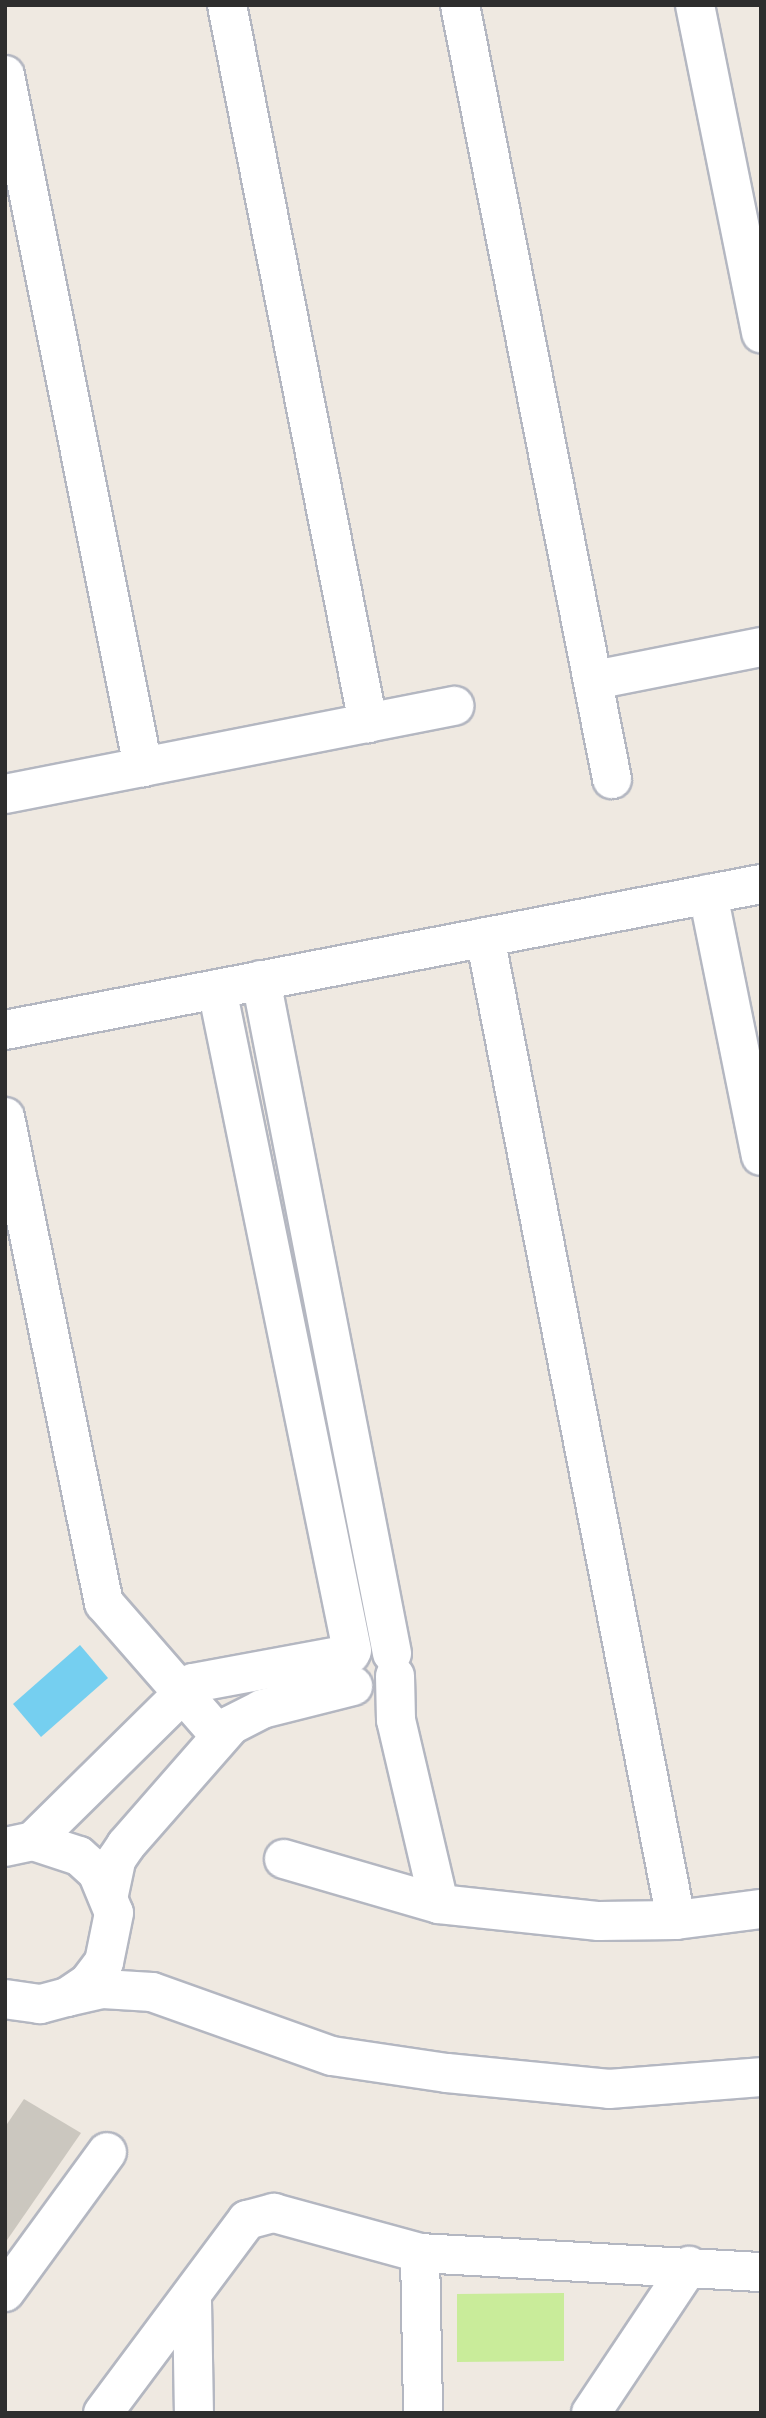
<!DOCTYPE html>
<html>
<head>
<meta charset="utf-8">
<style>
  body { margin:0 }
  #map { position:relative; width:766px; height:2418px; overflow:hidden; background:#efe9e1; font-family:"Noto Sans",sans-serif }
  div>[style] { position:absolute }
  [style*='--x'] { left:calc(var(--x)*1px); top:calc(var(--y)*1px); width:calc(var(--w)*1px); rotate:calc(var(--a)*1deg) }
  .pitch>* { inset:0; background:#c9ec9a }
  .water>* { inset:0; background:#75cff0 }
  .building>* { inset:0; background:#cbc7bf }
  .roads { filter:drop-shadow(2px 0 #b4b7c1) drop-shadow(-2px 0 #b4b7c1) drop-shadow(0 2px #b4b7c1) drop-shadow(0 -2px #b4b7c1) }
  .minor>* { height:38px; margin:-19px; padding:0 19px; transform-origin:19px; border-radius:19px; background:#fff }
  span { translate:-50% -50%; white-space:nowrap; text-align:center; line-height:1.15; -webkit-text-stroke:5px #fff; paint-order:stroke }
  .frame { position:absolute; inset:0; border:7px solid #2e2e2e; pointer-events:none }
</style>
</head>
<body>
<div id="map">
  <div class="pitch">
    <div style="clip-path:polygon(564px 2293px,564px 2361px,457px 2362px,457px 2294px)"></div>
  </div>
  <div class="water">
    <div style="clip-path:polygon(80px 1645px,108px 1678px,41px 1737px,13px 1704px)"></div>
  </div>
  <div class="building">
    <div style="clip-path:polygon(24px 2099px,81px 2133px,5px 2243px,5px 2127px)"></div>
  </div>
  <div class="roads">
    <div class="minor">
      <div style="--x:227;--y:5;--w:732;--a:78.89"></div>
      <div style="--x:460;--y:5;--w:789;--a:78.89"></div>
      <div style="--x:695;--y:5;--w:335;--a:78.6"></div>
      <div style="--x:5;--y:75;--w:706;--a:78.72"></div>
      <div style="--x:595;--y:680;--w:169;--a:-11.2"></div>
      <div style="--x:5;--y:794;--w:458;--a:-11.1"></div>
      <div style="--x:708;--y:894;--w:267;--a:78.6"></div>
      <div style="--x:485;--y:937;--w:1001;--a:79"></div>
      <div style="--x:261;--y:980;--w:686;--a:78.99"></div>
      <div style="--x:217;--y:989;--w:675;--a:78.46"></div>
      <div style="--x:5;--y:1030;--w:770;--a:-10.93"></div>
      <div style="--x:5;--y:1117;--w:496;--a:78.5"></div>
      <div style="--x:104;--y:1603;--w:175;--a:48.9"></div>
      <div style="--x:395;--y:1676;--w:44;--a:88.7"></div>
      <div style="--x:396;--y:1720;--w:189;--a:76.8"></div>
      <div style="--x:439;--y:1904;--w:161;--a:6.1"></div>
      <div style="--x:599;--y:1921;--w:77;--a:-0.7"></div>
      <div style="--x:676;--y:1920;--w:86;--a:-7.4"></div>
      <div style="--x:33;--y:1841;--w:225;--a:-44.6"></div>
      <div style="--x:193;--y:1683;--w:160;--a:-10.5"></div>
      <div style="--x:5;--y:1847;--w:29;--a:-12"></div>
      <div style="--x:33;--y:1841;--w:48;--a:18.1"></div>
      <div style="--x:79;--y:1856;--w:24;--a:42"></div>
      <div style="--x:97;--y:1872;--w:44;--a:67.5"></div>
      <div style="--x:114;--y:1913;--w:50;--a:101.5"></div>
      <div style="--x:104;--y:1962;--w:26;--a:127"></div>
      <div style="--x:88;--y:1983;--w:25;--a:146"></div>
      <div style="--x:67;--y:1997;--w:28;--a:165"></div>
      <div style="--x:40;--y:2004;--w:35;--a:-172"></div>
      <div style="--x:284;--y:1859;--w:161;--a:16.2"></div>
      <div style="--x:109;--y:1894;--w:35;--a:-78"></div>
      <div style="--x:116;--y:1860;--w:18;--a:-56"></div>
      <div style="--x:126;--y:1845;--w:159;--a:-48.8"></div>
      <div style="--x:231;--y:1725;--w:35;--a:-27"></div>
      <div style="--x:262;--y:1709;--w:94;--a:-14.2"></div>
      <div style="--x:67;--y:1997;--w:37;--a:-13"></div>
      <div style="--x:103;--y:1989;--w:49;--a:3.5"></div>
      <div style="--x:152;--y:1992;--w:191;--a:19.6"></div>
      <div style="--x:332;--y:2056;--w:116;--a:8.4"></div>
      <div style="--x:447;--y:2073;--w:163;--a:5.6"></div>
      <div style="--x:609;--y:2089;--w:152;--a:-4.5"></div>
      <div style="--x:420;--y:2253;--w:342;--a:3.2"></div>
      <div style="--x:5;--y:2292;--w:173;--a:-53.9"></div>
      <div style="--x:192;--y:2301;--w:112;--a:89"></div>
      <div style="--x:103;--y:2413;--w:241;--a:-53.3"></div>
      <div style="--x:247;--y:2220;--w:28;--a:-15"></div>
      <div style="--x:274;--y:2213;--w:151;--a:15.3"></div>
      <div style="--x:420;--y:2253;--w:160;--a:88.9"></div>
      <div style="--x:591;--y:2413;--w:177;--a:-56.3"></div>
    </div>
  </div>
  <div class="frame"></div>
</div>
</body>
</html>
